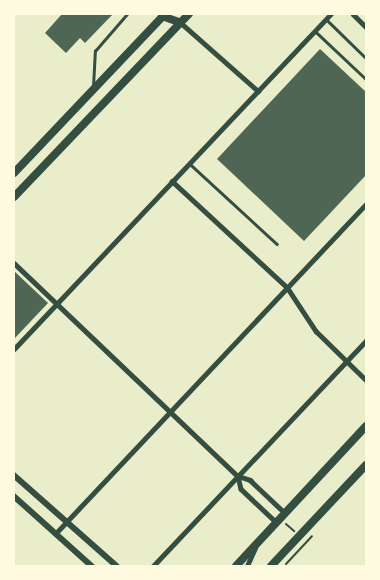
<!DOCTYPE html>
<html>
<head>
<meta charset="utf-8">
<style>
  body { margin:0 }
  #map { position:relative; width:380px; height:580px; overflow:hidden; background:#e9edc9; font-family:"Fira Sans",sans-serif }
  div>[style] { position:absolute }
  [style*='--x'] { left:calc(var(--x)*1px); top:calc(var(--y)*1px); width:calc(var(--w)*1px); rotate:calc(var(--a)*1deg) }
  .building>* { inset:0; background:#4f6655 }
  .path>* { height:2px; margin:-1px; padding:0 1px; transform-origin:1px; border-radius:1px; background:#344e41 }
  .service>* { height:2.5px; margin:-1.25px; padding:0 1.25px; transform-origin:1.25px; border-radius:1.25px; background:#344e41 }
  .minor>* { height:4.5px; margin:-2.25px; padding:0 2.25px; transform-origin:2.25px; border-radius:2.25px; background:#344e41 }
  .tertiary>* { height:5.5px; margin:-2.75px; padding:0 2.75px; transform-origin:2.75px; border-radius:2.75px; background:#344e41 }
  .primary>* { height:8px; margin:-4px; padding:0 4px; transform-origin:4px; border-radius:4px; background:#344e41 }
  span { translate:-50% -50%; white-space:nowrap; text-align:center; line-height:1.15; -webkit-text-stroke:5px #fefae0; paint-order:stroke }
  .frame { position:absolute; inset:0; border:15px solid #fefae0; pointer-events:none }
</style>
</head>
<body>
<div id="map">
  <div class="building">
    <div style="clip-path:polygon(62px 14px,113px 14px,85px 43px,80px 38px,66px 53px,45px 33px)"></div>
    <div style="clip-path:polygon(320px 49px,366px 92px,366px 175px,304px 241px,217px 159px)"></div>
    <div style="clip-path:polygon(14px 271px,48px 303px,14px 339px)"></div>
  </div>
  <div class="path">
    <div style="--x:286;--y:524;--w:11;--a:41"></div>
    <div style="--x:286;--y:564;--w:38;--a:-47"></div>
  </div>
  <div class="service">
    <div style="--x:327;--y:20;--w:54;--a:44.3"></div>
    <div style="--x:315;--y:31;--w:70;--a:43.3"></div>
    <div style="--x:93;--y:87;--w:36;--a:-87"></div>
    <div style="--x:95;--y:51;--w:49;--a:-49.1"></div>
    <div style="--x:190;--y:164;--w:118;--a:42.6"></div>
  </div>
  <div class="minor">
    <div style="--x:353;--y:14;--w:18;--a:45"></div>
    <div style="--x:181;--y:23;--w:103;--a:41.4"></div>
    <div style="--x:172;--y:181;--w:156;--a:42.7"></div>
    <div style="--x:287;--y:287;--w:53;--a:56.6"></div>
    <div style="--x:316;--y:331;--w:70;--a:44.4"></div>
    <div style="--x:14;--y:263;--w:309;--a:43.6"></div>
    <div style="--x:238;--y:476;--w:13;--a:18"></div>
    <div style="--x:250;--y:480;--w:48;--a:43.3"></div>
    <div style="--x:14;--y:349;--w:461;--a:-46.6"></div>
    <div style="--x:238;--y:476;--w:13;--a:77"></div>
    <div style="--x:241;--y:489;--w:48;--a:43.3"></div>
    <div style="--x:56;--y:533;--w:452;--a:-46.7"></div>
    <div style="--x:153;--y:566;--w:310;--a:-46.6"></div>
    <div style="--x:247;--y:566;--w:20;--a:-66"></div>
  </div>
  <div class="tertiary">
    <div style="--x:14;--y:475;--w:137;--a:41.5"></div>
    <div style="--x:14;--y:496;--w:105;--a:41.9"></div>
  </div>
  <div class="primary">
    <div style="--x:162;--y:16;--w:20;--a:20"></div>
    <div style="--x:14;--y:173;--w:219;--a:-46.5"></div>
    <div style="--x:14;--y:197;--w:253;--a:-46.3"></div>
    <div style="--x:236;--y:566;--w:191;--a:-47.1"></div>
    <div style="--x:271;--y:566;--w:139;--a:-46.8"></div>
  </div>
  <div class="frame"></div>
</div>
</body>
</html>
